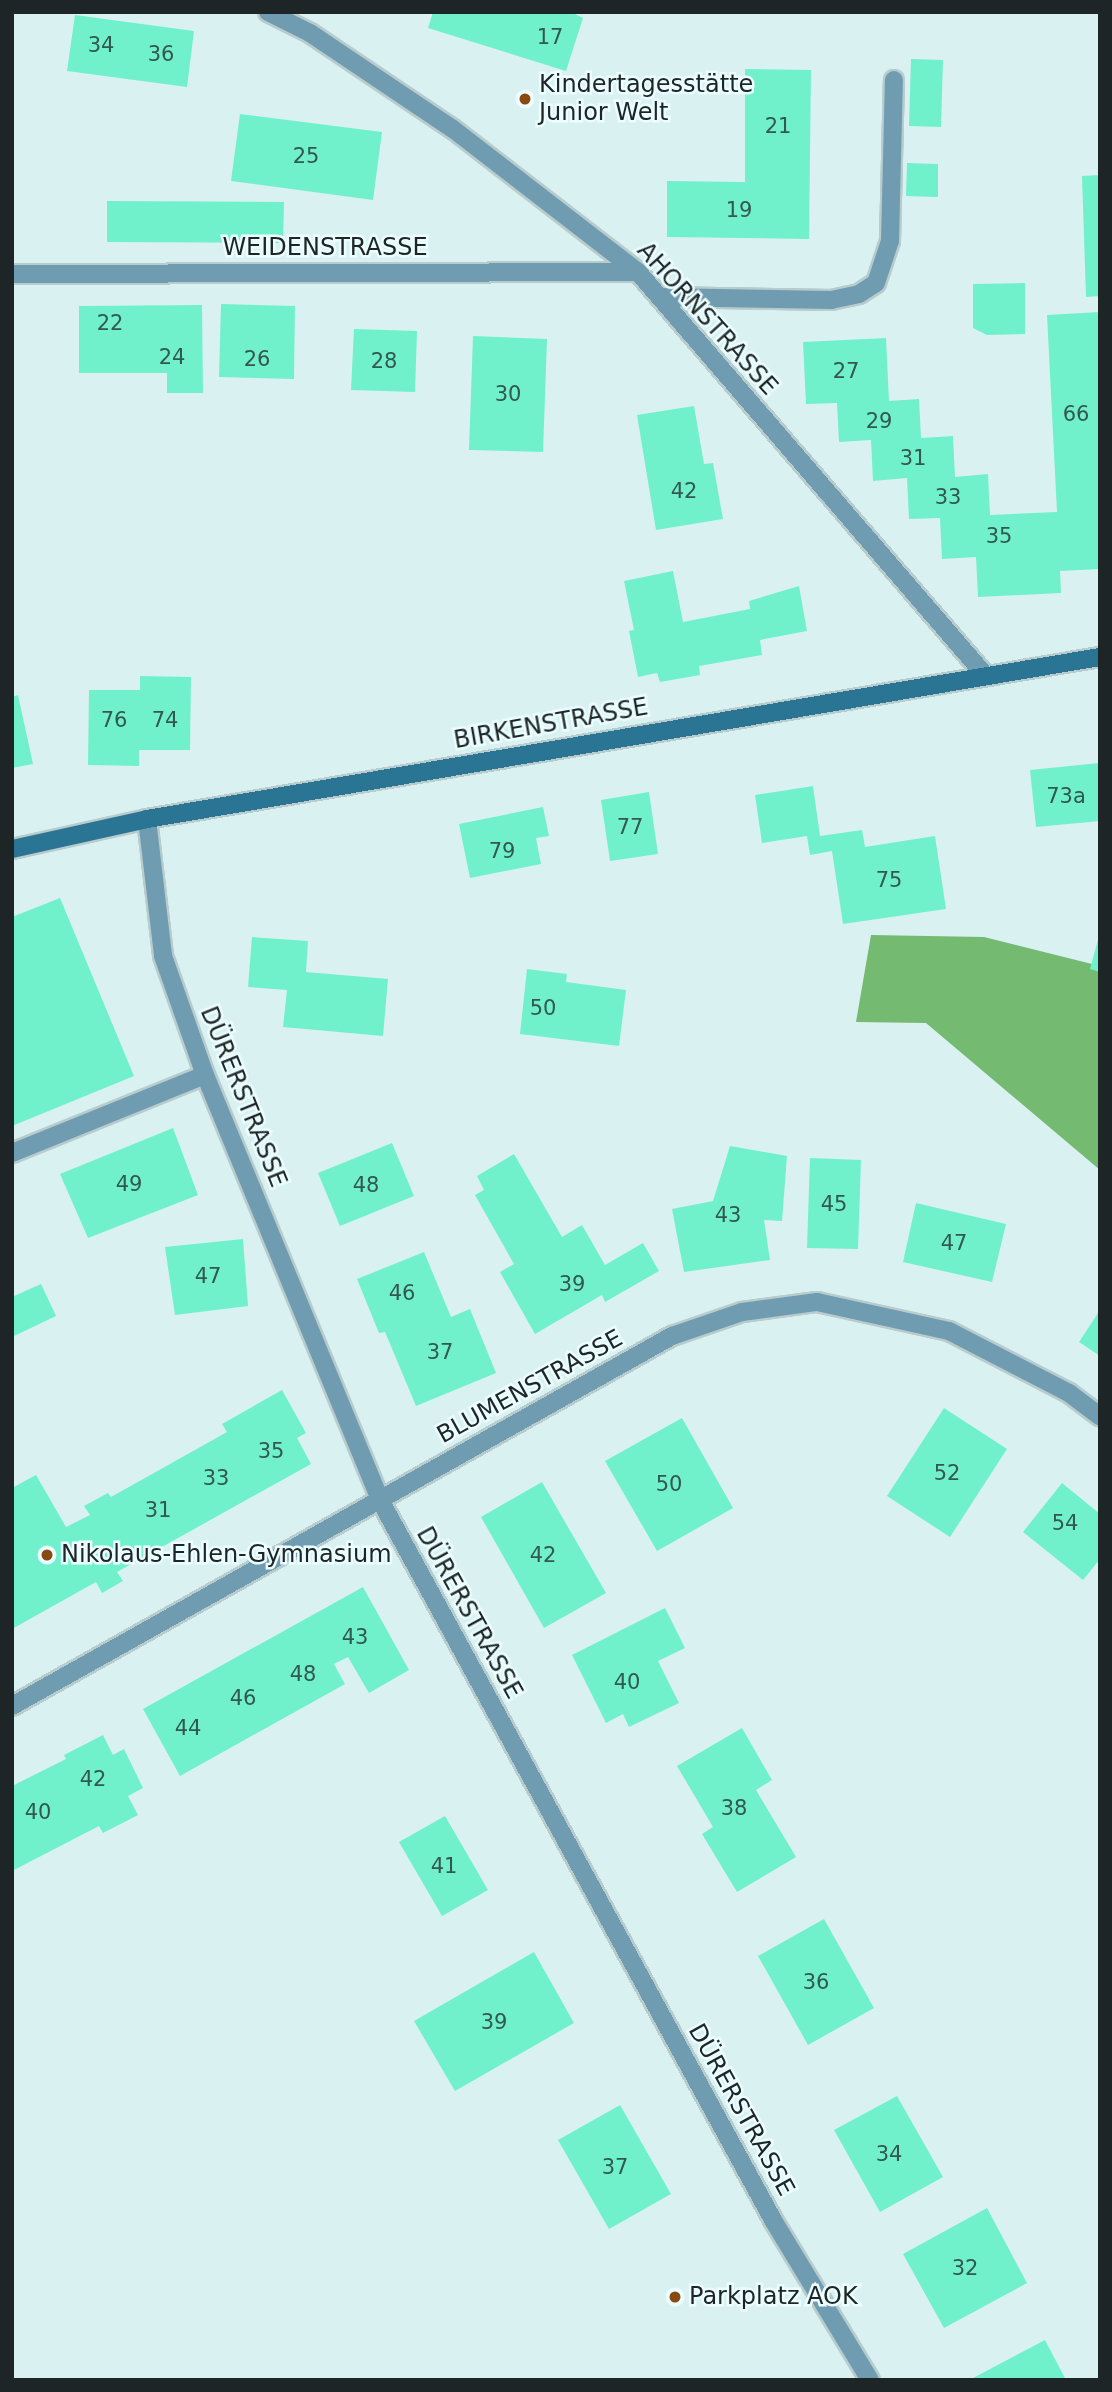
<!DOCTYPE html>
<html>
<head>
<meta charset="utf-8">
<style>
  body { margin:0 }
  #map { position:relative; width:1112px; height:2392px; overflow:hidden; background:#daf1f2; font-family:"DejaVu Sans",sans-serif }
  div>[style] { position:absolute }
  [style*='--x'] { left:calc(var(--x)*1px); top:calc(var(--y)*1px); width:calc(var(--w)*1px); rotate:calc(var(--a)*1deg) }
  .forest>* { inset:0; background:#74ba70 }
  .building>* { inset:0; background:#70f1cc }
  .roads { filter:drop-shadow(2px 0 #b8cccd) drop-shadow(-2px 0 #b8cccd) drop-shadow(0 2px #b8cccd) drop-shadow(0 -2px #b8cccd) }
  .lane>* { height:18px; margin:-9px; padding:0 9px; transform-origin:9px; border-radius:9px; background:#709cb1 }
  .street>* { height:18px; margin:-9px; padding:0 9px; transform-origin:9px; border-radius:9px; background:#709cb1 }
  .secondary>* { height:18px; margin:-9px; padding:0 9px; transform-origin:9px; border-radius:9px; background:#2b7594 }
  .dots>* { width:19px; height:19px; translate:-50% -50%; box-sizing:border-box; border:4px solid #ebfdfe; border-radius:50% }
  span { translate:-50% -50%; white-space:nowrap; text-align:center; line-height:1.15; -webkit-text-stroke:5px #ebfdfe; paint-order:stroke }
  .number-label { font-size:21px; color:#325850 }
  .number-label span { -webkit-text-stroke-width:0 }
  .poi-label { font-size:24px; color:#1d2526 }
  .left { translate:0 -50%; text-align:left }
  .street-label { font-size:24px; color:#1d2526 }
  .frame { position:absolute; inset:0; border:14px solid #1d2526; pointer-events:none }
</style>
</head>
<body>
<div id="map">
  <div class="forest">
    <div style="clip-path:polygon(871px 935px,984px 937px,1100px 966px,1100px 1170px,926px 1023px,856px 1022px)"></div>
  </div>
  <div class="building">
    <div style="clip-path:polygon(433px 12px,571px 12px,583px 18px,566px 71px,428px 28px)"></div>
    <div style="clip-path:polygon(75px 15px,194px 31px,187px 87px,67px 71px)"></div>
    <div style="clip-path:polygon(911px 59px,943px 60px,941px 127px,909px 126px)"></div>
    <div style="clip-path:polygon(745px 69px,811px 70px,809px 239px,667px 237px,667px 181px,745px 182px)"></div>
    <div style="clip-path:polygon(240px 114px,382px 132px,373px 200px,231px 181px)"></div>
    <div style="clip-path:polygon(907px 163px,938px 164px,938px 197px,906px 196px)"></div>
    <div style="clip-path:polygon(1100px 175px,1100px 296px,1086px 297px,1082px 176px)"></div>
    <div style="clip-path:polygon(107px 201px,284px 202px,283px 243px,107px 242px)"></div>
    <div style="clip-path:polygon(1025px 283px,1025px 334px,987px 335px,973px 328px,973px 284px)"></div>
    <div style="clip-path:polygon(221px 304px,295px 306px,294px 379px,219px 377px)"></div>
    <div style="clip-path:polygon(202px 305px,203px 393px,167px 393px,167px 373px,79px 373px,79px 306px)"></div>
    <div style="clip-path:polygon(1100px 312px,1100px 569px,1060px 571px,1061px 593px,978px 597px,976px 557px,942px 559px,940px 518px,909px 519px,907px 478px,873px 481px,871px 440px,839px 442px,837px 403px,806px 404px,803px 342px,886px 338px,889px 401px,919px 399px,921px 438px,953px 436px,955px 477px,988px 474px,990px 515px,1057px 512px,1047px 315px)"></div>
    <div style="clip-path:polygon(354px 329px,417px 331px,415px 392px,351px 390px)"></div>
    <div style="clip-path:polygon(473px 336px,547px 339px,543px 452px,469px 450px)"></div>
    <div style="clip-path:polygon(694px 406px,704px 464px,713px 463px,723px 519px,656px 530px,637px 415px)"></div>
    <div style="clip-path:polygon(673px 571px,683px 622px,750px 609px,749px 601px,799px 586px,807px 631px,760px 640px,762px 655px,699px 666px,700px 675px,660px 682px,657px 673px,638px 677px,629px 631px,634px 630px,624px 581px)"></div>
    <div style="clip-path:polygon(140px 676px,191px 677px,190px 750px,139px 750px,139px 766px,88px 765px,89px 690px,140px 690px)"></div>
    <div style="clip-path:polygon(18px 695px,33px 764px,12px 768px,12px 697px)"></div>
    <div style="clip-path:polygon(1099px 763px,1100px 821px,1036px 827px,1030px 770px)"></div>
    <div style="clip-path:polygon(813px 786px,820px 836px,862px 830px,865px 847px,935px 836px,946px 909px,843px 924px,832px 851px,810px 855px,807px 836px,762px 843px,755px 795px)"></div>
    <div style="clip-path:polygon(649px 792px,658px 854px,610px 861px,601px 800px)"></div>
    <div style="clip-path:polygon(543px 807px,549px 836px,536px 838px,541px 864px,470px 878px,459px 824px)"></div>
    <div style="clip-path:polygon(60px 898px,134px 1076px,12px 1126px,12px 917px)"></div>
    <div style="clip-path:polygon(1099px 936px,1100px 936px,1100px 972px,1090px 969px)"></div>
    <div style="clip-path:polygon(252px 937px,308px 941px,306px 972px,388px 979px,383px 1036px,283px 1027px,287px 990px,248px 987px)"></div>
    <div style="clip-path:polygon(527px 969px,567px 974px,566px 982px,626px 990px,619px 1046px,520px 1034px)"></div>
    <div style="clip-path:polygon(173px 1128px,198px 1195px,88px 1238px,60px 1174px)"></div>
    <div style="clip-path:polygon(392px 1143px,414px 1196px,340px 1226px,318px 1173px)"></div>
    <div style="clip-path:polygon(730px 1146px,787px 1156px,782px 1221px,764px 1220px,770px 1260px,684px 1272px,672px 1209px,713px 1201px)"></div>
    <div style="clip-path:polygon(514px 1154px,562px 1237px,582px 1225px,605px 1265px,643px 1243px,659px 1271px,605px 1302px,602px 1295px,535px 1334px,500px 1272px,514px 1264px,475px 1195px,484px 1190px,477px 1176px)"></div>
    <div style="clip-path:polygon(810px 1158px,861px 1160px,858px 1249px,807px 1248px)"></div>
    <div style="clip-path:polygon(916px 1203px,1006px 1224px,992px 1282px,903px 1262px)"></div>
    <div style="clip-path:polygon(243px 1239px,248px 1306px,175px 1315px,165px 1247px)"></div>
    <div style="clip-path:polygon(424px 1252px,451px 1317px,470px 1309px,496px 1373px,416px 1406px,385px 1332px,379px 1333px,357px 1279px)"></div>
    <div style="clip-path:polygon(41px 1284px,56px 1316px,12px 1337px,12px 1297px)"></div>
    <div style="clip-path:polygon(1100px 1310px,1100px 1356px,1079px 1342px)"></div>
    <div style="clip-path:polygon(282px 1390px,306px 1433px,297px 1438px,311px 1464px,117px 1572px,123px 1581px,102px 1593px,96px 1582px,12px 1629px,12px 1488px,36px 1475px,66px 1527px,90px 1515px,84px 1506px,108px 1493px,111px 1497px,227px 1432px,222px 1424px)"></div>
    <div style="clip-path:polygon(944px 1408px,1007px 1449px,950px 1537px,887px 1496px)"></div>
    <div style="clip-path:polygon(682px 1418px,733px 1508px,657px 1551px,605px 1461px)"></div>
    <div style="clip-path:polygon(542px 1482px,606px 1593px,544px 1628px,481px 1517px)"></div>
    <div style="clip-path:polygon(1062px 1483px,1100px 1514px,1100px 1559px,1083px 1580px,1023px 1532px)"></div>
    <div style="clip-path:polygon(363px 1587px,409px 1670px,369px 1693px,348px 1657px,334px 1664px,345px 1684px,180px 1776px,143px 1709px)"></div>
    <div style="clip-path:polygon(665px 1608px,685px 1648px,658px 1661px,679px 1703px,629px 1727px,623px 1714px,606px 1723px,572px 1655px)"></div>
    <div style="clip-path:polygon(742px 1728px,772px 1780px,756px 1790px,796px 1857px,737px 1892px,702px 1834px,713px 1827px,677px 1766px)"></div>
    <div style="clip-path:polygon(103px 1735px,113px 1755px,124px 1749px,143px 1788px,128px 1796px,138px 1815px,103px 1833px,99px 1826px,12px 1871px,12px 1786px,66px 1759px,64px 1755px)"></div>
    <div style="clip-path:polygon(445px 1816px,488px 1890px,442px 1916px,399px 1842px)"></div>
    <div style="clip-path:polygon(824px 1919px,874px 2008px,808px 2045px,758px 1956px)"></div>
    <div style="clip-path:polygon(534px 1952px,574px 2023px,455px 2091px,414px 2021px)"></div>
    <div style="clip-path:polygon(897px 2096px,943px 2177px,880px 2212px,834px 2130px)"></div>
    <div style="clip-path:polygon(620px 2105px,671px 2194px,609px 2229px,558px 2140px)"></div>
    <div style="clip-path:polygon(987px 2208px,1027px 2283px,944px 2328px,903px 2254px)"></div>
    <div style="clip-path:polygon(1045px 2340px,1066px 2380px,974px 2380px,973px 2378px)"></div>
  </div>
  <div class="roads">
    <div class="lane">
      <div style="--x:661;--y:297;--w:170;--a:1"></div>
      <div style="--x:831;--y:300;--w:29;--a:-12"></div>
      <div style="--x:859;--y:294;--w:20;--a:-33"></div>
      <div style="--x:876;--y:283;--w:44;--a:-71.6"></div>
      <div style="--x:890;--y:241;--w:161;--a:-88.6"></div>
      <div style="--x:12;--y:1153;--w:208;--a:-22"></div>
    </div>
    <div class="street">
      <div style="--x:268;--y:12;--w:47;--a:26.6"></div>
      <div style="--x:310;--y:33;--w:172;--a:33.9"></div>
      <div style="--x:453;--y:129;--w:234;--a:37.7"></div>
      <div style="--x:638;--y:272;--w:530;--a:49.28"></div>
      <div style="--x:12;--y:274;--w:626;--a:-0.18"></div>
      <div style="--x:147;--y:819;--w:138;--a:83.3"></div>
      <div style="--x:163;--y:956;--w:126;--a:70.6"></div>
      <div style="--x:205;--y:1075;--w:460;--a:67.6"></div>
      <div style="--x:380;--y:1500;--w:820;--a:61.37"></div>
      <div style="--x:773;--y:2220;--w:187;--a:58.8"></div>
      <div style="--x:12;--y:1706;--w:757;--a:-29.28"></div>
      <div style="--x:672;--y:1336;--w:74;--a:-18.9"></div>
      <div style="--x:742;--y:1312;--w:76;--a:-7.6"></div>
      <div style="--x:817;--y:1302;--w:135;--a:12.4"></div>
      <div style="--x:949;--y:1331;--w:135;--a:27.3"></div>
      <div style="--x:1069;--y:1393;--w:39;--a:37"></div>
    </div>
    <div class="secondary">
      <div style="--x:12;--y:849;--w:138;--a:-12.5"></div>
      <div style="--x:147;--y:819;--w:967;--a:-9.65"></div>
    </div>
  </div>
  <div class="dots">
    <div style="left:525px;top:99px;background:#884a0e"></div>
    <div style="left:47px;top:1555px;background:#884a0e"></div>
    <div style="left:675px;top:2297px;background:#884a0e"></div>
  </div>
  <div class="number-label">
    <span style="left:550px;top:37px">17</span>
    <span style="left:101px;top:45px">34</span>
    <span style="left:161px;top:54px">36</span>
    <span style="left:778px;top:126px">21</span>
    <span style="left:306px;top:156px">25</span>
    <span style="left:739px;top:210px">19</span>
    <span style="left:110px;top:323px">22</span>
    <span style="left:172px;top:357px">24</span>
    <span style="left:257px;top:359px">26</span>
    <span style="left:384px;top:361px">28</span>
    <span style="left:846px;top:371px">27</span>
    <span style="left:508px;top:394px">30</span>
    <span style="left:1076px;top:414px">66</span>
    <span style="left:879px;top:421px">29</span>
    <span style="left:913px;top:458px">31</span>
    <span style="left:684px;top:491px">42</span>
    <span style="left:948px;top:497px">33</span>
    <span style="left:999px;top:536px">35</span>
    <span style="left:114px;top:720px">76</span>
    <span style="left:165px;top:720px">74</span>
    <span style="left:1066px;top:796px">73a</span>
    <span style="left:630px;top:827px">77</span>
    <span style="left:502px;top:851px">79</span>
    <span style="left:889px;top:880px">75</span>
    <span style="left:543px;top:1008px">50</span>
    <span style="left:129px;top:1184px">49</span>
    <span style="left:366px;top:1185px">48</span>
    <span style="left:834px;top:1204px">45</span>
    <span style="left:728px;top:1215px">43</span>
    <span style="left:954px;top:1243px">47</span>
    <span style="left:208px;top:1276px">47</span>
    <span style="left:572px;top:1284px">39</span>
    <span style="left:402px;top:1293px">46</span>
    <span style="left:440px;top:1352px">37</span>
    <span style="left:271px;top:1451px">35</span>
    <span style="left:947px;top:1473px">52</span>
    <span style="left:216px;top:1478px">33</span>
    <span style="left:669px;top:1484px">50</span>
    <span style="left:158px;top:1510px">31</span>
    <span style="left:1065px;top:1523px">54</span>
    <span style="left:543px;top:1555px">42</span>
    <span style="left:355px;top:1637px">43</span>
    <span style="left:303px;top:1674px">48</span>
    <span style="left:627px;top:1682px">40</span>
    <span style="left:243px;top:1698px">46</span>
    <span style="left:188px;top:1728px">44</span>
    <span style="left:93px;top:1779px">42</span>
    <span style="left:734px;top:1808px">38</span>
    <span style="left:38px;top:1812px">40</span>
    <span style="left:444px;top:1866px">41</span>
    <span style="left:816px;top:1982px">36</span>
    <span style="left:494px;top:2022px">39</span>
    <span style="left:889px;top:2154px">34</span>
    <span style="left:615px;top:2167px">37</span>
    <span style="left:965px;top:2268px">32</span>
  </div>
  <div class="poi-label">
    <span class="left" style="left:539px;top:99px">Kindertagesstätte<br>Junior Welt</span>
    <span class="left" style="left:61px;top:1555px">Nikolaus-Ehlen-Gymnasium</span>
    <span class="left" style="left:689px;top:2297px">Parkplatz AOK</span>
  </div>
  <div class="street-label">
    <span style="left:325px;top:248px">WEIDENSTRASSE</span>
    <span style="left:707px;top:319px;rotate:48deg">AHORNSTRASSE</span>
    <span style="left:551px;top:724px;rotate:-10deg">BIRKENSTRASSE</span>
    <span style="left:243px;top:1097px;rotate:68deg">DÜRERSTRASSE</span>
    <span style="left:530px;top:1387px;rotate:-29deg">BLUMENSTRASSE</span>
    <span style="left:469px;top:1613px;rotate:61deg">DÜRERSTRASSE</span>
    <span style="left:741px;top:2110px;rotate:61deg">DÜRERSTRASSE</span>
  </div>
  <div class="frame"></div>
</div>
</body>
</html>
